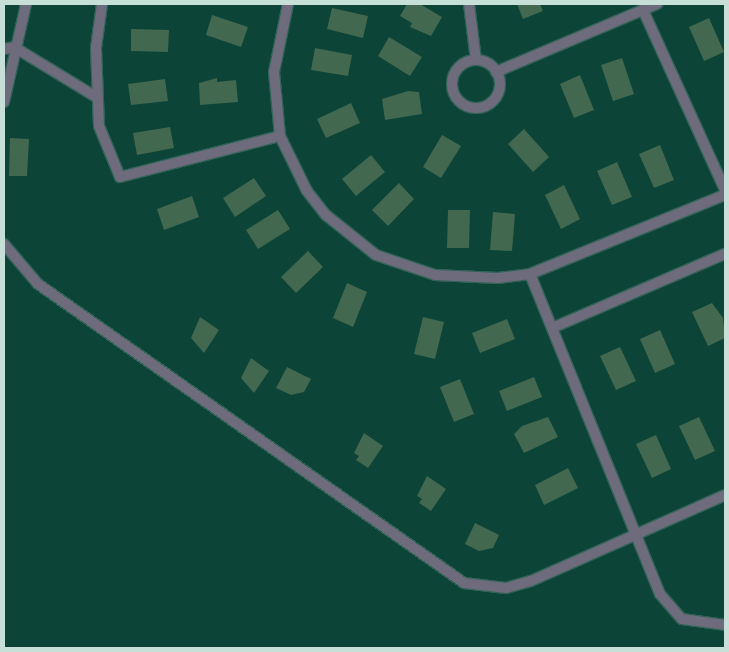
<!DOCTYPE html>
<html>
<head>
<meta charset="utf-8">
<style>
  body { margin:0 }
  #map { position:relative; width:729px; height:652px; overflow:hidden; background:#0c4438; font-family:"Alegreya Sans",sans-serif }
  div>[style] { position:absolute }
  [style*='--x'] { left:calc(var(--x)*1px); top:calc(var(--y)*1px); width:calc(var(--w)*1px); rotate:calc(var(--a)*1deg) }
  .building>* { inset:0; background:#42684f }
  .roads { filter:drop-shadow(1px 0 #316358) drop-shadow(-1px 0 #316358) drop-shadow(0 1px #316358) drop-shadow(0 -1px #316358) }
  .minor>* { height:10px; margin:-5px; padding:0 5px; transform-origin:5px; border-radius:5px; background:#6e6b7c }
  .minor>.ring { margin:-5px; padding:0; box-sizing:content-box; background:none; border:10px solid #6e6b7c; border-radius:50% }
  span { translate:-50% -50%; white-space:nowrap; text-align:center; line-height:1.15; -webkit-text-stroke:4px #0c4438; paint-order:stroke }
  .frame { position:absolute; inset:0; border:5px solid #c6e0d7; pointer-events:none }
</style>
</head>
<body>
<div id="map">
  <div class="building">
    <div style="clip-path:polygon(407px 4px,420px 4px,442px 17px,431px 36px,410px 27px,412px 23px,400px 16px)"></div>
    <div style="clip-path:polygon(517px 4px,540px 4px,543px 11px,523px 19px)"></div>
    <div style="clip-path:polygon(332px 8px,368px 16px,363px 38px,327px 29px)"></div>
    <div style="clip-path:polygon(212px 15px,248px 27px,241px 47px,206px 35px)"></div>
    <div style="clip-path:polygon(709px 18px,724px 52px,704px 61px,689px 27px)"></div>
    <div style="clip-path:polygon(131px 29px,169px 30px,168px 52px,131px 51px)"></div>
    <div style="clip-path:polygon(389px 37px,422px 57px,410px 76px,378px 56px)"></div>
    <div style="clip-path:polygon(315px 48px,352px 55px,348px 76px,311px 70px)"></div>
    <div style="clip-path:polygon(622px 58px,634px 94px,613px 101px,601px 65px)"></div>
    <div style="clip-path:polygon(580px 75px,594px 110px,574px 118px,560px 84px)"></div>
    <div style="clip-path:polygon(217px 78px,217px 82px,236px 80px,238px 102px,200px 105px,199px 83px)"></div>
    <div style="clip-path:polygon(165px 79px,168px 101px,131px 105px,128px 84px)"></div>
    <div style="clip-path:polygon(408px 91px,419px 92px,422px 114px,385px 120px,382px 99px)"></div>
    <div style="clip-path:polygon(351px 103px,360px 123px,326px 138px,317px 119px)"></div>
    <div style="clip-path:polygon(170px 127px,174px 148px,137px 155px,133px 133px)"></div>
    <div style="clip-path:polygon(524px 129px,549px 157px,533px 172px,508px 144px)"></div>
    <div style="clip-path:polygon(442px 135px,461px 146px,441px 178px,423px 167px)"></div>
    <div style="clip-path:polygon(10px 138px,29px 139px,27px 176px,9px 176px)"></div>
    <div style="clip-path:polygon(660px 145px,674px 180px,654px 188px,639px 154px)"></div>
    <div style="clip-path:polygon(371px 155px,385px 172px,356px 196px,342px 179px)"></div>
    <div style="clip-path:polygon(617px 162px,632px 197px,612px 205px,597px 171px)"></div>
    <div style="clip-path:polygon(254px 178px,266px 196px,235px 217px,223px 198px)"></div>
    <div style="clip-path:polygon(399px 183px,414px 199px,388px 226px,372px 210px)"></div>
    <div style="clip-path:polygon(564px 185px,580px 219px,561px 229px,545px 195px)"></div>
    <div style="clip-path:polygon(192px 196px,199px 217px,164px 230px,157px 209px)"></div>
    <div style="clip-path:polygon(278px 210px,290px 229px,258px 249px,246px 230px)"></div>
    <div style="clip-path:polygon(448px 210px,470px 210px,469px 248px,447px 248px)"></div>
    <div style="clip-path:polygon(493px 212px,515px 214px,512px 251px,490px 250px)"></div>
    <div style="clip-path:polygon(308px 251px,323px 267px,296px 293px,281px 277px)"></div>
    <div style="clip-path:polygon(347px 283px,367px 292px,353px 327px,333px 318px)"></div>
    <div style="clip-path:polygon(712px 303px,723px 318px,725px 338px,708px 346px,692px 312px)"></div>
    <div style="clip-path:polygon(200px 317px,219px 330px,204px 353px,191px 338px)"></div>
    <div style="clip-path:polygon(423px 317px,444px 322px,435px 359px,414px 354px)"></div>
    <div style="clip-path:polygon(507px 319px,515px 339px,480px 353px,472px 333px)"></div>
    <div style="clip-path:polygon(660px 330px,675px 364px,655px 373px,640px 339px)"></div>
    <div style="clip-path:polygon(620px 347px,636px 381px,616px 390px,600px 356px)"></div>
    <div style="clip-path:polygon(251px 358px,269px 371px,254px 393px,241px 378px)"></div>
    <div style="clip-path:polygon(287px 367px,311px 379px,304px 392px,291px 395px,276px 388px)"></div>
    <div style="clip-path:polygon(534px 377px,542px 397px,507px 411px,499px 391px)"></div>
    <div style="clip-path:polygon(460px 379px,474px 414px,454px 422px,440px 387px)"></div>
    <div style="clip-path:polygon(548px 417px,558px 437px,524px 453px,514px 434px,522px 426px)"></div>
    <div style="clip-path:polygon(699px 417px,715px 451px,695px 460px,679px 426px)"></div>
    <div style="clip-path:polygon(364px 433px,383px 446px,368px 468px,356px 460px,359px 456px,354px 453px)"></div>
    <div style="clip-path:polygon(656px 435px,671px 469px,652px 478px,636px 444px)"></div>
    <div style="clip-path:polygon(568px 468px,578px 488px,544px 505px,535px 485px)"></div>
    <div style="clip-path:polygon(427px 476px,446px 489px,431px 511px,419px 503px,422px 499px,417px 496px)"></div>
    <div style="clip-path:polygon(475px 523px,499px 535px,493px 548px,479px 551px,465px 544px)"></div>
  </div>
  <div class="roads">
    <div class="minor">
      <div style="--x:102;--y:4;--w:44;--a:97.8"></div>
      <div style="--x:96;--y:48;--w:78;--a:87.8"></div>
      <div style="--x:99;--y:126;--w:55;--a:67.6"></div>
      <div style="--x:120;--y:177;--w:165;--a:-14.4"></div>
      <div style="--x:288;--y:4;--w:69;--a:101.6"></div>
      <div style="--x:274;--y:72;--w:64;--a:84.6"></div>
      <div style="--x:280;--y:136;--w:61;--a:63.9"></div>
      <div style="--x:307;--y:191;--w:31;--a:52"></div>
      <div style="--x:326;--y:215;--w:64;--a:38.7"></div>
      <div style="--x:376;--y:255;--w:62;--a:18.7"></div>
      <div style="--x:435;--y:275;--w:63;--a:2.7"></div>
      <div style="--x:498;--y:278;--w:32;--a:-7"></div>
      <div style="--x:530;--y:274;--w:210;--a:-22.1"></div>
      <div style="--x:469;--y:4;--w:56;--a:82.9"></div>
      <div style="--x:643;--y:10;--w:198;--a:65.5"></div>
      <div style="--x:4;--y:49;--w:10;--a:-11"></div>
      <div style="--x:14;--y:47;--w:98;--a:31.3"></div>
      <div class="ring" style="left:452px;top:60px;width:38px;height:38px"></div>
      <div style="--x:496;--y:72;--w:175;--a:-22.9"></div>
      <div style="--x:4;--y:102;--w:100;--a:-77.3"></div>
      <div style="--x:4;--y:244;--w:52;--a:49.6"></div>
      <div style="--x:38;--y:284;--w:520;--a:35.06"></div>
      <div style="--x:464;--y:583;--w:42;--a:6.8"></div>
      <div style="--x:506;--y:588;--w:26;--a:-16"></div>
      <div style="--x:531;--y:581;--w:212;--a:-23.9"></div>
      <div style="--x:530;--y:274;--w:345;--a:67.9"></div>
      <div style="--x:660;--y:594;--w:33;--a:49"></div>
      <div style="--x:682;--y:619;--w:43;--a:7.9"></div>
      <div style="--x:552;--y:328;--w:188;--a:-23.2"></div>
    </div>
  </div>
  <div class="frame"></div>
</div>
</body>
</html>
